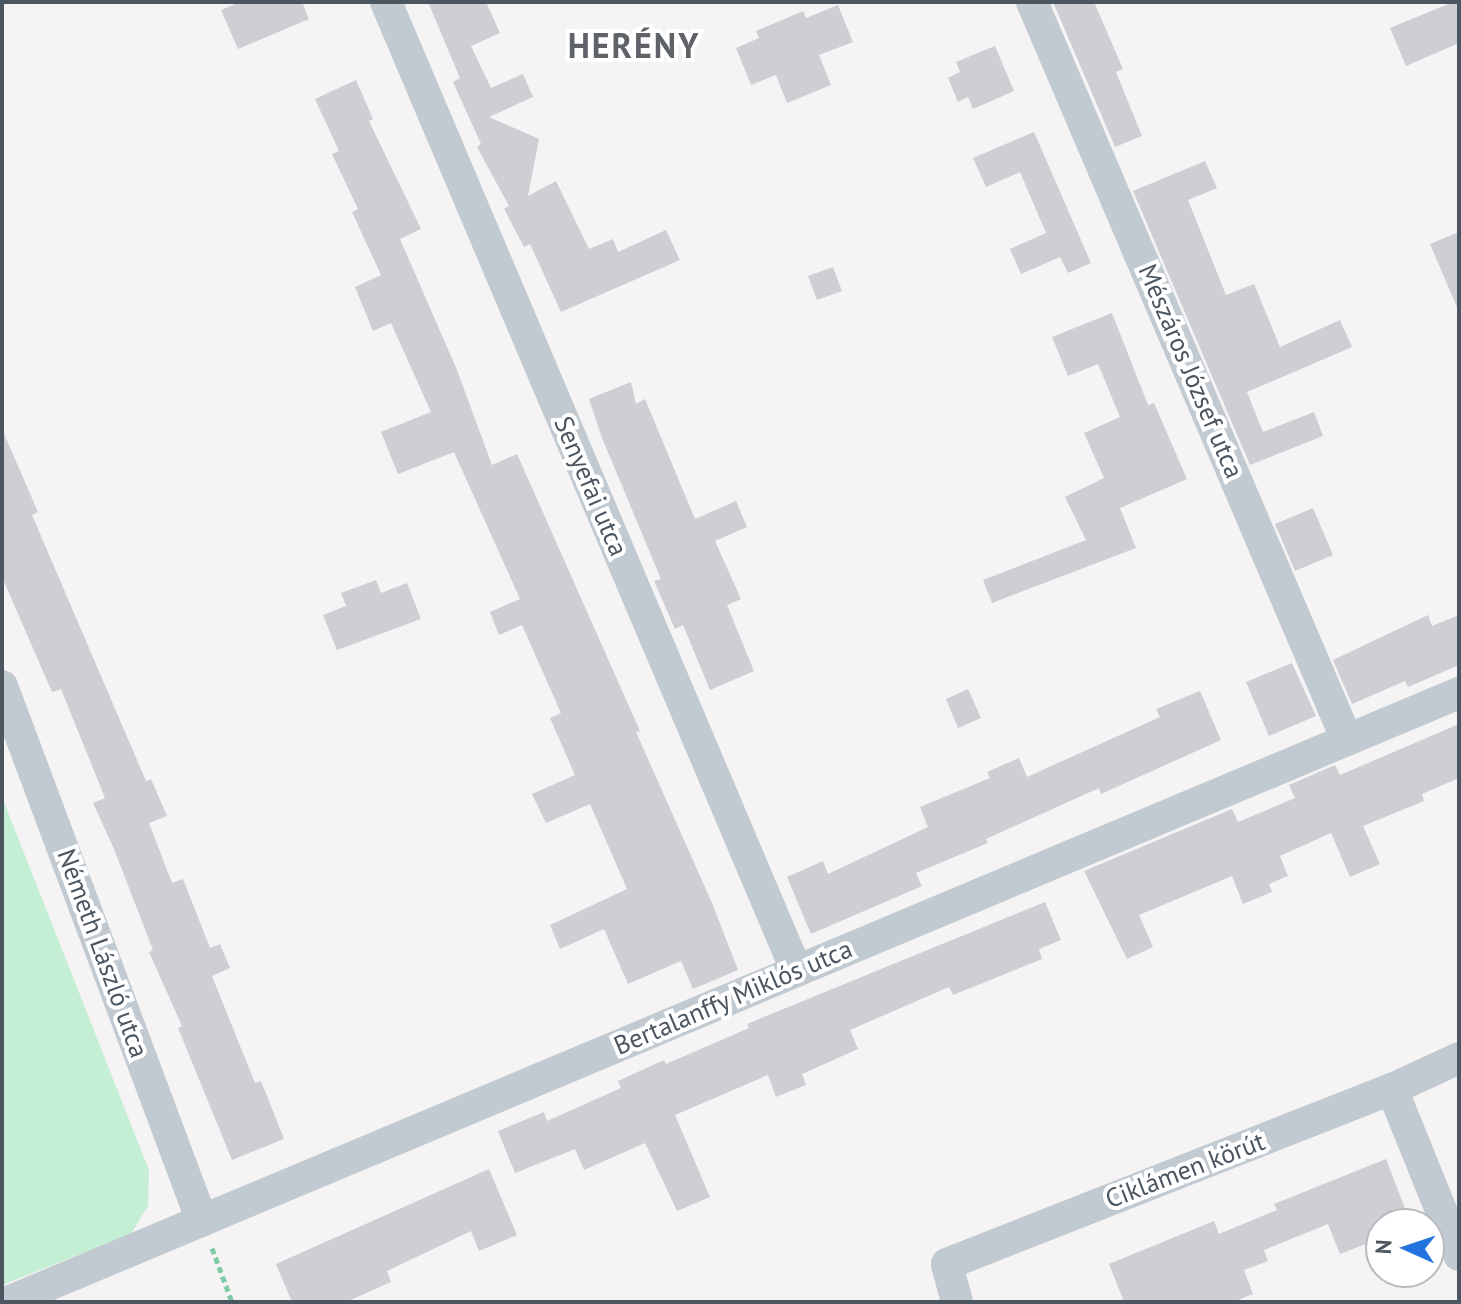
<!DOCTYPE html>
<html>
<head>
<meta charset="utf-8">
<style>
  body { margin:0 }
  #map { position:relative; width:1461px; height:1304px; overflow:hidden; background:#f5f3f3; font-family:"PT Sans",sans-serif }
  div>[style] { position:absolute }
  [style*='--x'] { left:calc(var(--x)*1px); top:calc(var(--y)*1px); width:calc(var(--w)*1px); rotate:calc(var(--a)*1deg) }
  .green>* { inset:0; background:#c5efd5 }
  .building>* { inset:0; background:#cdcfd4 }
  .path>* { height:5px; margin-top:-2.5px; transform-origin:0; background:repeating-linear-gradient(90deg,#7ecca6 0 6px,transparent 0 10px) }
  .minor>* { height:32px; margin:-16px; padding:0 16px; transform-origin:16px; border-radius:16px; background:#c1cad1 }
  span { translate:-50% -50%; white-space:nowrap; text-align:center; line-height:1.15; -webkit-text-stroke:8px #fff; paint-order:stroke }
  .street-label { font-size:26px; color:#4b5660 }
  .district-label { font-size:34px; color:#5f6367; font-weight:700; letter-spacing:2px }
  .frame { position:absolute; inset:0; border:4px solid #4b5660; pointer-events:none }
  .north { position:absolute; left:1365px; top:1208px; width:80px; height:80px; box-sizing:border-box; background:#fff; border:2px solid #b7bbbf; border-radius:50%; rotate:273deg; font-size:22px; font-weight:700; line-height:32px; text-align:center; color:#4b5660 }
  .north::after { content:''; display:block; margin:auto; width:28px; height:36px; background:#2374de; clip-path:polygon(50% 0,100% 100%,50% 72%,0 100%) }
</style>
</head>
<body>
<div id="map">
  <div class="green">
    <div style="clip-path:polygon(2px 797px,149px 1170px,148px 1206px,131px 1234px,2px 1285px)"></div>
  </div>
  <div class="building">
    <div style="clip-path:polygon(240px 2px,302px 2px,309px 19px,238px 49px,221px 10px)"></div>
    <div style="clip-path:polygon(428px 2px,486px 2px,500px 33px,471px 46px,491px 88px,523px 74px,533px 97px,489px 117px,539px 139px,528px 196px,556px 181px,589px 249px,613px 239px,618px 252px,666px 230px,680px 260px,561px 312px,530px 244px,524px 247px,504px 209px,509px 206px,477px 147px,481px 144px,453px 82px,460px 78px)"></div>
    <div style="clip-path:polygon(1053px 2px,1094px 2px,1123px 69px,1116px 72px,1142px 136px,1115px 147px)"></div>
    <div style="clip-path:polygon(1453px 2px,1459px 2px,1459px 43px,1406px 66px,1390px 28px)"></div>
    <div style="clip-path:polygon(838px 5px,853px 42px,819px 55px,831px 85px,787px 103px,776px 75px,751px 85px,736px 48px,759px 38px,756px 31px,803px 11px,806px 18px)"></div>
    <div style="clip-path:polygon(995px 46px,1014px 91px,973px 109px,968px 97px,958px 102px,948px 78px,960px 72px,956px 62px)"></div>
    <div style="clip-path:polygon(356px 80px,373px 119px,369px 121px,421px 229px,400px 239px,457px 370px,492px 465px,517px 454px,640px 731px,636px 732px,712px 903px,738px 970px,693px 989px,681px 961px,628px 984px,604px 929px,560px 949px,550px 925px,627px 889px,590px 804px,546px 823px,532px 794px,575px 775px,550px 718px,561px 713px,522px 625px,499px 635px,490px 612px,520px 599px,454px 452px,398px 474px,381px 432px,431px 412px,391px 323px,373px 331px,355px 287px,381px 275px,352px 212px,358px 209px,332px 154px,339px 151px,315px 99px)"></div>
    <div style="clip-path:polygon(1034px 132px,1091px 263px,1068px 273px,1060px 257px,1021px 274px,1010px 249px,1046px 233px,1020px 172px,986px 187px,973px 158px)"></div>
    <div style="clip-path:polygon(1205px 161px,1217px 188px,1188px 200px,1226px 295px,1254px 284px,1280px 347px,1340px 320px,1352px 347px,1247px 392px,1263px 432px,1314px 412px,1323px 436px,1250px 465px,1133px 191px)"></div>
    <div style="clip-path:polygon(1459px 232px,1459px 312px,1430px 244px)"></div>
    <div style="clip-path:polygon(833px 267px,842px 291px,817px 300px,808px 276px)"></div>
    <div style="clip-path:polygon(1112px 313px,1148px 405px,1154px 403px,1187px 479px,1120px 508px,1136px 548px,992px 603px,983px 580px,1086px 540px,1065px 497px,1104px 478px,1084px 433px,1120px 417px,1098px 364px,1068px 376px,1052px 337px)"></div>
    <div style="clip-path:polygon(631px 382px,636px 404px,645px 399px,695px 519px,736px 501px,747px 527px,715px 541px,741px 599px,727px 605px,754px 671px,710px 690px,683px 625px,675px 629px,654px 581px,661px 579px,602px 438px,589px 399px)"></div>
    <div style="clip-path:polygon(2px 429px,38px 512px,32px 515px,146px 781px,151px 779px,167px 816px,149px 823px,172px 883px,183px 879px,210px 948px,220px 944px,230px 968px,212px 976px,255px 1083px,261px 1081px,284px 1139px,232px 1160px,178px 1028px,182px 1026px,149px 952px,153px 950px,114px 849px,93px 803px,105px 798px,61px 689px,52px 692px,2px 577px)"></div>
    <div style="clip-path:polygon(1313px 508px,1333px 555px,1295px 571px,1275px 524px)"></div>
    <div style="clip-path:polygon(376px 580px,381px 593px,407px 583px,421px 619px,337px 650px,323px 615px,346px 606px,341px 593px)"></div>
    <div style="clip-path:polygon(1428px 615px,1432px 626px,1459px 615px,1459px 665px,1408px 687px,1405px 681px,1352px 704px,1333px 660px)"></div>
    <div style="clip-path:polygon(1292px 663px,1316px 716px,1269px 736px,1246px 682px)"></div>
    <div style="clip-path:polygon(968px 689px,981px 718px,958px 728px,946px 699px)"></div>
    <div style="clip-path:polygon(1200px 691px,1221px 740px,1101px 794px,1099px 788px,986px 839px,988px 843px,916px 873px,922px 886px,811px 934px,787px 877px,823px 861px,828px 874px,928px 827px,920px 807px,990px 778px,987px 772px,1019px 758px,1027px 777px,1160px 717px,1156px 709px)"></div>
    <div style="clip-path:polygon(1459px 724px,1459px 778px,1422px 794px,1424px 801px,1363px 826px,1380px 864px,1350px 877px,1331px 833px,1280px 856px,1288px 876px,1269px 884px,1272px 892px,1243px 904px,1232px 876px,1139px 915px,1153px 947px,1127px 959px,1084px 871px,1232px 809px,1238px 822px,1295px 798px,1289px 785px,1335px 765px,1340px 775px)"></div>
    <div style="clip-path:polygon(1045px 902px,1061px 940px,1039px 949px,1042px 959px,953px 995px,949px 987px,850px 1030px,858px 1049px,802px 1074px,806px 1085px,776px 1097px,768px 1075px,675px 1115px,710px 1197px,677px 1211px,645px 1143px,584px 1170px,575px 1149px,515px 1173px,498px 1131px,544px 1112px,547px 1121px,621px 1088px,618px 1081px,664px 1060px,666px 1064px,749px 1028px,747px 1024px)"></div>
    <div style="clip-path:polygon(1386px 1159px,1411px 1224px,1381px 1224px,1381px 1238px,1340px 1254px,1328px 1224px,1264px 1250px,1268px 1261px,1244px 1270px,1253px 1294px,1233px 1302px,1124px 1302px,1109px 1264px,1214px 1221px,1219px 1234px,1277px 1210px,1274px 1204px)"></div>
    <div style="clip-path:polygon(489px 1169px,517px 1235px,479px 1251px,471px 1231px,387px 1271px,391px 1282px,346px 1302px,292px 1302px,276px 1264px)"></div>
  </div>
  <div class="path">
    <div style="--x:212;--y:1248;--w:58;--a:69.7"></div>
  </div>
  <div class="minor">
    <div style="--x:386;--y:2;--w:1051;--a:67.04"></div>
    <div style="--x:1032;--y:2;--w:802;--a:66.89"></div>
    <div style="--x:2;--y:686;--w:571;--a:69.5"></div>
    <div style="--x:1392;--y:1089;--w:179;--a:68"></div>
    <div style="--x:8;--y:1302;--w:1574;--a:-22.77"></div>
    <div style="--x:957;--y:1302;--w:39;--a:-105"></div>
    <div style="--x:947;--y:1264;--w:478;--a:-21.5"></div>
    <div style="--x:1392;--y:1089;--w:74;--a:-24.8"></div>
  </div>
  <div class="street-label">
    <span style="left:1191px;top:371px;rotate:67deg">Mészáros József utca</span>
    <span style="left:591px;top:486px;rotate:67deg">Senyefai utca</span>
    <span style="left:103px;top:953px;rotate:70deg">Németh László utca</span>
    <span style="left:733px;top:997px;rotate:-23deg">Bertalanffy Miklós utca</span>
    <span style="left:1185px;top:1170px;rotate:-21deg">Ciklámen körút</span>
  </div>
  <div class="district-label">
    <span style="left:634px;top:46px">HERÉNY</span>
  </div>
  <div class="frame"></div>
  <div class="north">N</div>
</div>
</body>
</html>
